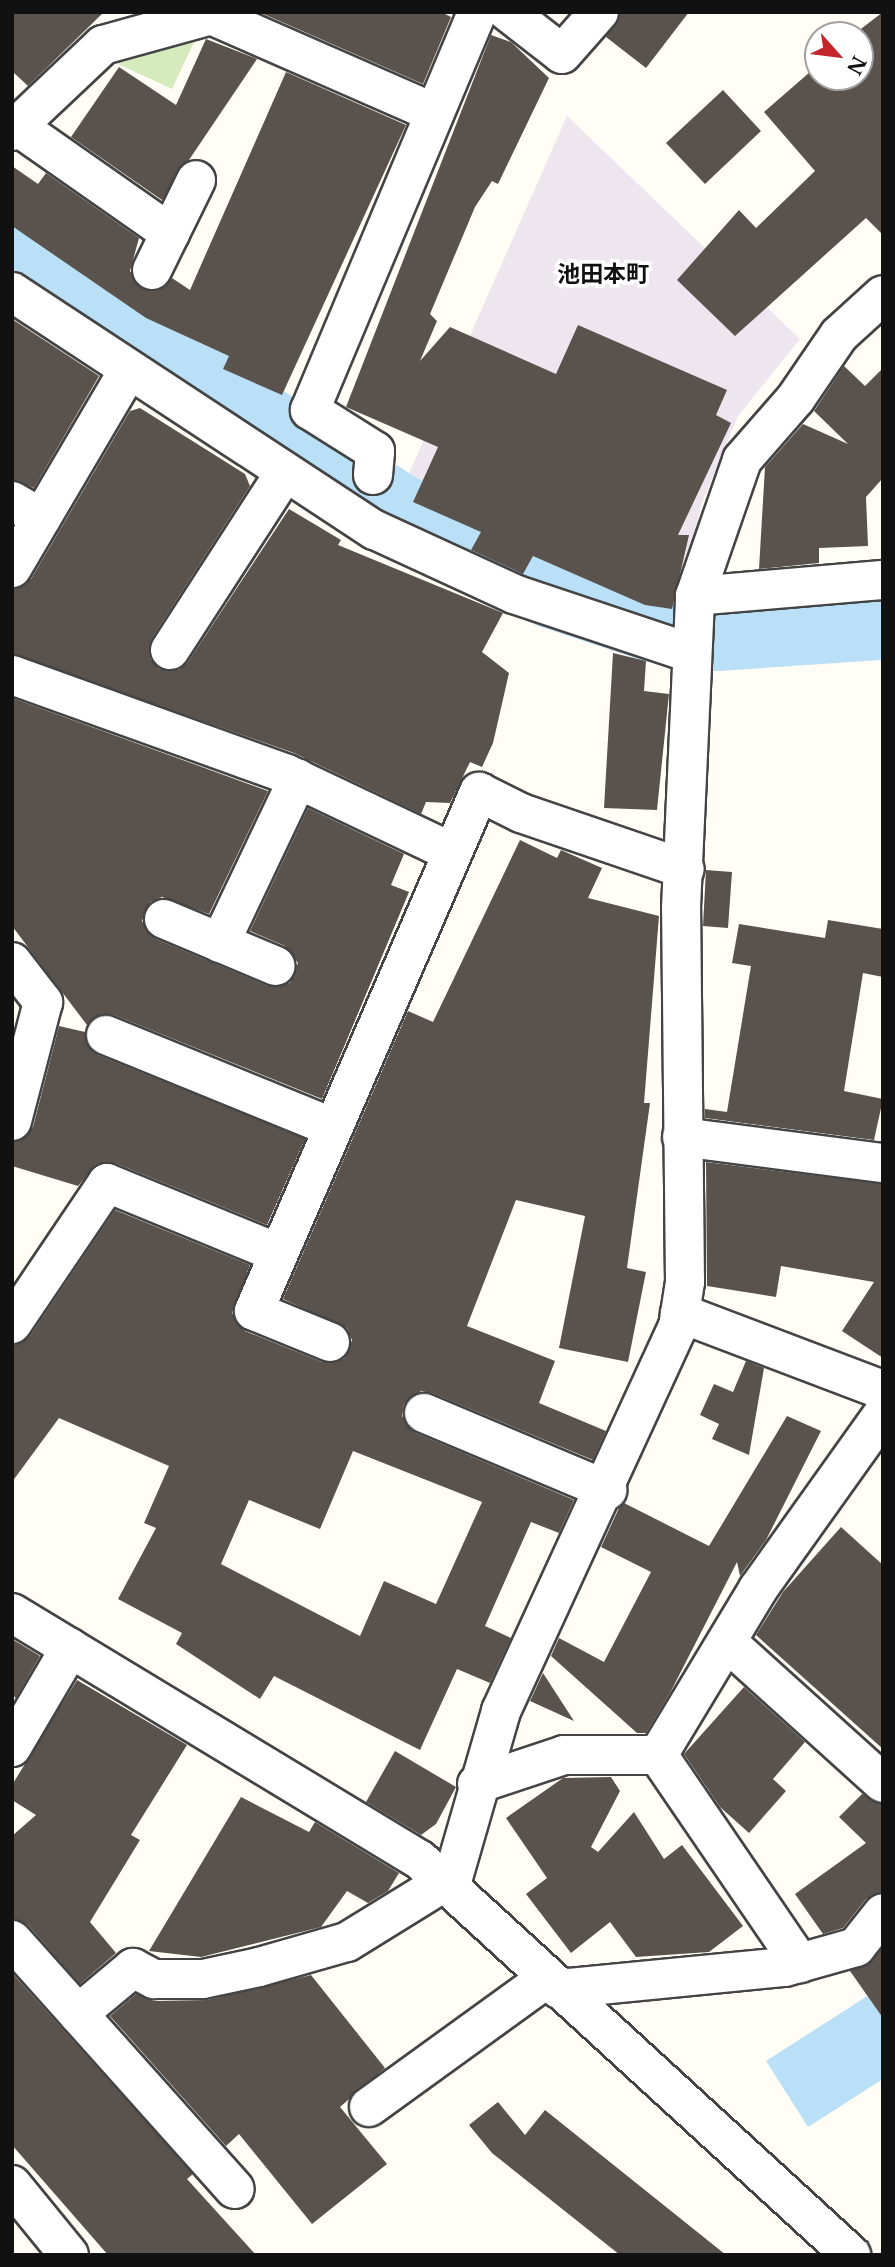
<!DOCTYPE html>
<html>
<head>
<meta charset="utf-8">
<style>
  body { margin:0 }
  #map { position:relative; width:895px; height:2267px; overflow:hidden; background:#fffdf5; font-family:"Libre Baskerville","Noto Sans JP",serif }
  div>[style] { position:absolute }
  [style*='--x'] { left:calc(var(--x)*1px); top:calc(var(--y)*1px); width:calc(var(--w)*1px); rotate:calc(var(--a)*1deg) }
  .industrial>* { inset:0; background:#eee6ef }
  .green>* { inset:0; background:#d5ebbd }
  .water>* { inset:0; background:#b9e0f7 }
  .river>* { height:77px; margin:-38.5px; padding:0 38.5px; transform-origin:38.5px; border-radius:38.5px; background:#b9e0f7 }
  .building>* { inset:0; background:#5a524d }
  .roads { filter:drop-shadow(2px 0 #444) drop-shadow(-2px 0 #444) drop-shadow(0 2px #444) drop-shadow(0 -2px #444) }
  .minor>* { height:38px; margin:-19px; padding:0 19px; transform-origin:19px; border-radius:19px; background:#fff }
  span { translate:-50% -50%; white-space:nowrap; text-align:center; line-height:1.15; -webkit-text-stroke:7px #fff; paint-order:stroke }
  .neighbourhood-label { font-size:23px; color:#111; font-weight:700 }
  .frame { position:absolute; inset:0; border:14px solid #111; pointer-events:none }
  .north { position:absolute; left:804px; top:21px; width:70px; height:70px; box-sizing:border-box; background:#fff; border:2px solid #a0a0a0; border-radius:50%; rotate:118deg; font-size:19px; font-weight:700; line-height:28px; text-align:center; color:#111 }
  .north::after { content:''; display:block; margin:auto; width:24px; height:32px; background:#c4262e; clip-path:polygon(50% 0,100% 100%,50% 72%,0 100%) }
</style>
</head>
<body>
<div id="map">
  <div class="industrial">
    <div style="clip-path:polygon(567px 116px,800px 339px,738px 416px,701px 505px,681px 613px,625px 606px,396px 503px)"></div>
  </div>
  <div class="green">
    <div style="clip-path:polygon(197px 36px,172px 89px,116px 63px)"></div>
  </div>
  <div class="water">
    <div style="clip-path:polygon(883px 1986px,883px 2079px,808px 2127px,766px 2061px)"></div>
  </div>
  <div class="river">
    <div style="--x:12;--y:259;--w:454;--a:33.2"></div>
    <div style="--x:392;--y:508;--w:181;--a:27"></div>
    <div style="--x:553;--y:590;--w:105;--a:18.3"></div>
    <div style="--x:653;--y:623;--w:64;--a:8.1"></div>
    <div style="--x:716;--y:632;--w:167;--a:-3.8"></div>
  </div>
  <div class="building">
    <div style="clip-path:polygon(12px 12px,104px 12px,28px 86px,12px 71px)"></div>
    <div style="clip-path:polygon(259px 12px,441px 12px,451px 17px,423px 84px)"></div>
    <div style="clip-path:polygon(620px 12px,689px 12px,646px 68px,606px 37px)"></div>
    <div style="clip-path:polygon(883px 12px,883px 235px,866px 218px,735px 336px,677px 280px,739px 210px,756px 228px,815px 171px,764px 112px,818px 65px,818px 77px,860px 77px,860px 35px,853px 35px)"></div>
    <div style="clip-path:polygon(491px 35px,511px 42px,549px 78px,498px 184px,492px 181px,475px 207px,430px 314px,437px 321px,420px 361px,450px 327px,556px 374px,578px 325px,727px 390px,716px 415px,731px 423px,678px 535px,689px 535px,672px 609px,645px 605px,533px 556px,523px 574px,471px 550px,481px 532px,413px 502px,438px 447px,346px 407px)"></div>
    <div style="clip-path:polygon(206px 39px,257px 59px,162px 200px,71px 137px,119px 67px,176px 105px)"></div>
    <div style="clip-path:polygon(286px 72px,406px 125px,282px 395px,223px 369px,229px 356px,146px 318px,12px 226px,12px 166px,38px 184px,46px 173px,139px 238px,130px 271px,142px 289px,164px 288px,172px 278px,190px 290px)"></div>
    <div style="clip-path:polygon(723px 90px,761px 131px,705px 184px,666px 143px)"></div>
    <div style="clip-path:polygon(12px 319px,99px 376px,34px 488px,12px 479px)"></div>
    <div style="clip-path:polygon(844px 366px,865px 386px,883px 368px,883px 478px,866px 497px,868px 546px,819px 548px,819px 563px,759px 569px,765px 467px,803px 424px,848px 444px,814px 411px)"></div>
    <div style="clip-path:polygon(140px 408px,245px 474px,250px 486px,152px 638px,150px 659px,159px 669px,179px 670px,188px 662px,289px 509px,341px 540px,338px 545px,503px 613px,482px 652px,509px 673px,493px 743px,482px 767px,470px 762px,450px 803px,426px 802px,421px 814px,294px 753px,12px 654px,12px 590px,31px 579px,130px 411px)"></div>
    <div style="clip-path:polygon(613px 653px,646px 661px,644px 691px,669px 694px,657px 810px,604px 808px)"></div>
    <div style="clip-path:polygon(12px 698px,268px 791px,209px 914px,162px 897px,150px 902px,142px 921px,156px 939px,268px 986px,290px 983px,298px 963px,285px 946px,250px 931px,308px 808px,404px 854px,391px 885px,409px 892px,322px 1099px,114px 1015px,102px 1014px,87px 1025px,12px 926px)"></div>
    <div style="clip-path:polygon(evenodd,520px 840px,557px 858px,561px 850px,602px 868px,588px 898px,659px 916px,644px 1103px,650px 1103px,627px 1268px,646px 1272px,628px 1362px,559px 1348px,585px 1216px,516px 1200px,467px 1326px,555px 1361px,539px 1403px,606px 1431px,593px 1460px,432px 1393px,421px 1391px,404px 1404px,402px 1416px,416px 1433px,574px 1500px,559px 1533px,531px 1522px,485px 1626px,511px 1638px,490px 1683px,457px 1669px,420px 1750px,274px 1676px,260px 1699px,176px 1644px,182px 1633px,118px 1599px,156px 1528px,144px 1523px,169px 1466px,59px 1418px,12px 1482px,12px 1346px,30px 1336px,115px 1210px,250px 1265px,232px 1313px,245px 1331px,322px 1362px,344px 1359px,352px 1340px,347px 1328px,283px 1299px,408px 1011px,433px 1022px,520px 840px,353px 1451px,482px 1502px,436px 1604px,384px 1581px,360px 1636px,221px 1564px,249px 1500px,320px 1529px,353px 1451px)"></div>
    <div style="clip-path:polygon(706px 870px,732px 872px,728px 928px,703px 926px)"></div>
    <div style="clip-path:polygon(828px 920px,883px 929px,883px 977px,863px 973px,844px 1091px,883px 1099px,874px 1140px,705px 1118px,705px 1109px,727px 1112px,751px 966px,732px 963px,739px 924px,825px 938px)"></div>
    <div style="clip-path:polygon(59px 1026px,85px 1032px,98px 1055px,305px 1139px,267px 1225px,115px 1163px,96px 1164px,78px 1186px,12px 1166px,12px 1142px,33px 1127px)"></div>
    <div style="clip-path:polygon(706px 1162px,883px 1184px,883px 1358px,842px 1331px,874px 1282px,781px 1266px,776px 1297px,707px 1286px)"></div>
    <div style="clip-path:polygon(746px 1361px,764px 1368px,749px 1455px,712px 1439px,719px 1424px,700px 1415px,714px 1384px,733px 1392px)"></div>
    <div style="clip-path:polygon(787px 1416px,821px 1431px,766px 1540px,740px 1576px,737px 1562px,670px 1693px,646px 1733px,637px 1733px,551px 1656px,559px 1638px,604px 1662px,651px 1572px,601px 1547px,619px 1508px,624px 1503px,709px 1546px)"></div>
    <div style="clip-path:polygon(841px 1527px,883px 1565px,883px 1749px,756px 1635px,783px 1592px)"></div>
    <div style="clip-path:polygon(12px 1639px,40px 1656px,16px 1698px,12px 1695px)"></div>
    <div style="clip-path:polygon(543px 1673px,574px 1721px,530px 1701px)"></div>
    <div style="clip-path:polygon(77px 1680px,187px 1745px,131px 1835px,140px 1840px,90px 1922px,116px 1953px,80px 1984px,28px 1925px,12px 1919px,12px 1836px,36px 1815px,12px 1800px,12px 1785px)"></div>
    <div style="clip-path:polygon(744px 1687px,805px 1742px,773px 1779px,786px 1791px,749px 1833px,720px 1807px,684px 1754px)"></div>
    <div style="clip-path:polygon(395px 1751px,456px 1787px,436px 1824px,421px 1835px,366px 1802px)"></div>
    <div style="clip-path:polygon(611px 1777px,620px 1791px,591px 1847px,598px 1852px,634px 1812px,664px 1859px,682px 1845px,743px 1926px,709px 1952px,636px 1957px,610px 1922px,571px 1953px,526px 1894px,547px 1878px,506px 1818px,563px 1778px)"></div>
    <div style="clip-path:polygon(862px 1794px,883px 1804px,883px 1892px,866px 1899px,843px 1928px,823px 1934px,795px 1894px,866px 1843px,839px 1817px)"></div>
    <div style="clip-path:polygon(241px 1797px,309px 1832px,315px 1822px,399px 1873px,388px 1891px,368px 1903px,347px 1891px,321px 1927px,201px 1957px,149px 1951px)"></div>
    <div style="clip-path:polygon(883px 1948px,883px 2018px,850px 1971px)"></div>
    <div style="clip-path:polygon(12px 1973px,193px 2174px,187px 2179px,256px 2255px,108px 2255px,12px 2145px)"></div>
    <div style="clip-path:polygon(311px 1975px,385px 2068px,340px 2107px,387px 2164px,312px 2224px,239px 2134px,226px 2146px,110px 2016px,136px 1994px,154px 2001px,207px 2000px)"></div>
    <div style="clip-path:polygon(498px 2102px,525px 2135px,545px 2110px,726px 2255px,620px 2255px,492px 2153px,469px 2125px)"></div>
  </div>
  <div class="roads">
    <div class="minor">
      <div style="--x:508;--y:12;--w:68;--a:37.9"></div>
      <div style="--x:562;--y:54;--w:56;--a:-48.6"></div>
      <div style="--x:17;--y:126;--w:187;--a:35"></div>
      <div style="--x:12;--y:131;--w:125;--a:-43.4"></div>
      <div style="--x:103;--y:45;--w:112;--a:-15.5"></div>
      <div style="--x:211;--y:15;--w:244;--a:23.7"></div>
      <div style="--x:152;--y:270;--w:100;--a:-63.9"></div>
      <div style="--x:12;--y:292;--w:434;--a:33.3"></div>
      <div style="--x:375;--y:530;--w:153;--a:24.7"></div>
      <div style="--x:514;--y:594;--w:186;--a:18.5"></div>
      <div style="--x:373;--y:475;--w:24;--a:-85"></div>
      <div style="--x:375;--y:451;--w:77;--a:-147.8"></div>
      <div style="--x:310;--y:410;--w:432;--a:-67.2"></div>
      <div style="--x:12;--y:501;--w:34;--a:30"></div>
      <div style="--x:12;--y:568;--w:229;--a:-59.5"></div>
      <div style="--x:695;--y:596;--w:189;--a:-4.9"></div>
      <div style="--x:170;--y:650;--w:212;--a:-57.1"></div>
      <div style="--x:12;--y:675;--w:292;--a:19.8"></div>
      <div style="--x:287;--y:774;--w:182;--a:25.4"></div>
      <div style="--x:164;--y:919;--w:121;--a:22.8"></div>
      <div style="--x:220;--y:943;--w:182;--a:-64.6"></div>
      <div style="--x:12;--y:962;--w:51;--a:52.2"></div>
      <div style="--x:43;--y:1002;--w:123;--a:104.6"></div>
      <div style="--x:106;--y:1035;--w:244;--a:22.2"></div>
      <div style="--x:682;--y:1137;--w:203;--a:7.4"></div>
      <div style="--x:680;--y:1313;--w:217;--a:20.8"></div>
      <div style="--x:12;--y:1324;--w:170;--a:-56"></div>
      <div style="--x:107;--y:1183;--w:185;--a:22.3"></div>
      <div style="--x:330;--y:1342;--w:82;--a:-157.8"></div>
      <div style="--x:254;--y:1311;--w:566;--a:-66.56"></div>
      <div style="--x:479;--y:792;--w:47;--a:26.6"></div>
      <div style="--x:521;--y:813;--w:173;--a:18.9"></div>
      <div style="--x:424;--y:1413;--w:199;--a:22.8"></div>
      <div style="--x:12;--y:1613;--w:477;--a:31.2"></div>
      <div style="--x:420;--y:1860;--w:585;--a:42.5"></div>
      <div style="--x:727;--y:1642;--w:210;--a:42.1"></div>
      <div style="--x:12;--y:1747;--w:115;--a:-59.6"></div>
      <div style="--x:658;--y:1755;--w:252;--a:55.7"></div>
      <div style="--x:477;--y:1784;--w:92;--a:-18.4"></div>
      <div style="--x:564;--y:1755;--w:94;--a:0"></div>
      <div style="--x:658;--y:1755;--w:194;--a:-58.9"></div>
      <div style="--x:758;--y:1589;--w:215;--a:-54.5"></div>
      <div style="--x:450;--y:1888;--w:184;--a:-73.9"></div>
      <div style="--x:501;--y:1711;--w:423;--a:-65.3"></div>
      <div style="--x:678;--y:1327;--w:46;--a:-81.2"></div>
      <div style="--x:685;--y:1282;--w:374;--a:-90.6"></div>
      <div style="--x:681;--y:908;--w:312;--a:-87.4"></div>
      <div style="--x:695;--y:596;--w:144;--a:-70.9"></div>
      <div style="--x:742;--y:460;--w:82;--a:-48.9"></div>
      <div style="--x:796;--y:398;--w:76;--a:-55.7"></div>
      <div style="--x:839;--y:335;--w:59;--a:-42.3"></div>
      <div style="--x:12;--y:1940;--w:334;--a:48.2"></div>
      <div style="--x:559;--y:1989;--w:227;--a:-5.6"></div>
      <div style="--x:785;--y:1967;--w:74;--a:-15.7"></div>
      <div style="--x:856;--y:1947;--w:43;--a:-51.5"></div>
      <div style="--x:78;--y:2014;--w:72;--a:-39.9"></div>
      <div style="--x:133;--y:1968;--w:24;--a:28"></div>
      <div style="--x:154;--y:1979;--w:49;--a:0"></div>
      <div style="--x:203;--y:1979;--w:57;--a:-12.1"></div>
      <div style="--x:259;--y:1967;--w:91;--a:-15.9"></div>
      <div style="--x:347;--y:1942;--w:114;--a:-31.7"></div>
      <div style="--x:369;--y:2107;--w:220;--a:-35.9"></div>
      <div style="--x:12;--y:2185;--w:90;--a:50.8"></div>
    </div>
  </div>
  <div class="neighbourhood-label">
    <span style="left:603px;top:274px">池田本町</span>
  </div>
  <div class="frame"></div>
  <div class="north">N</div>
</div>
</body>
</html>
